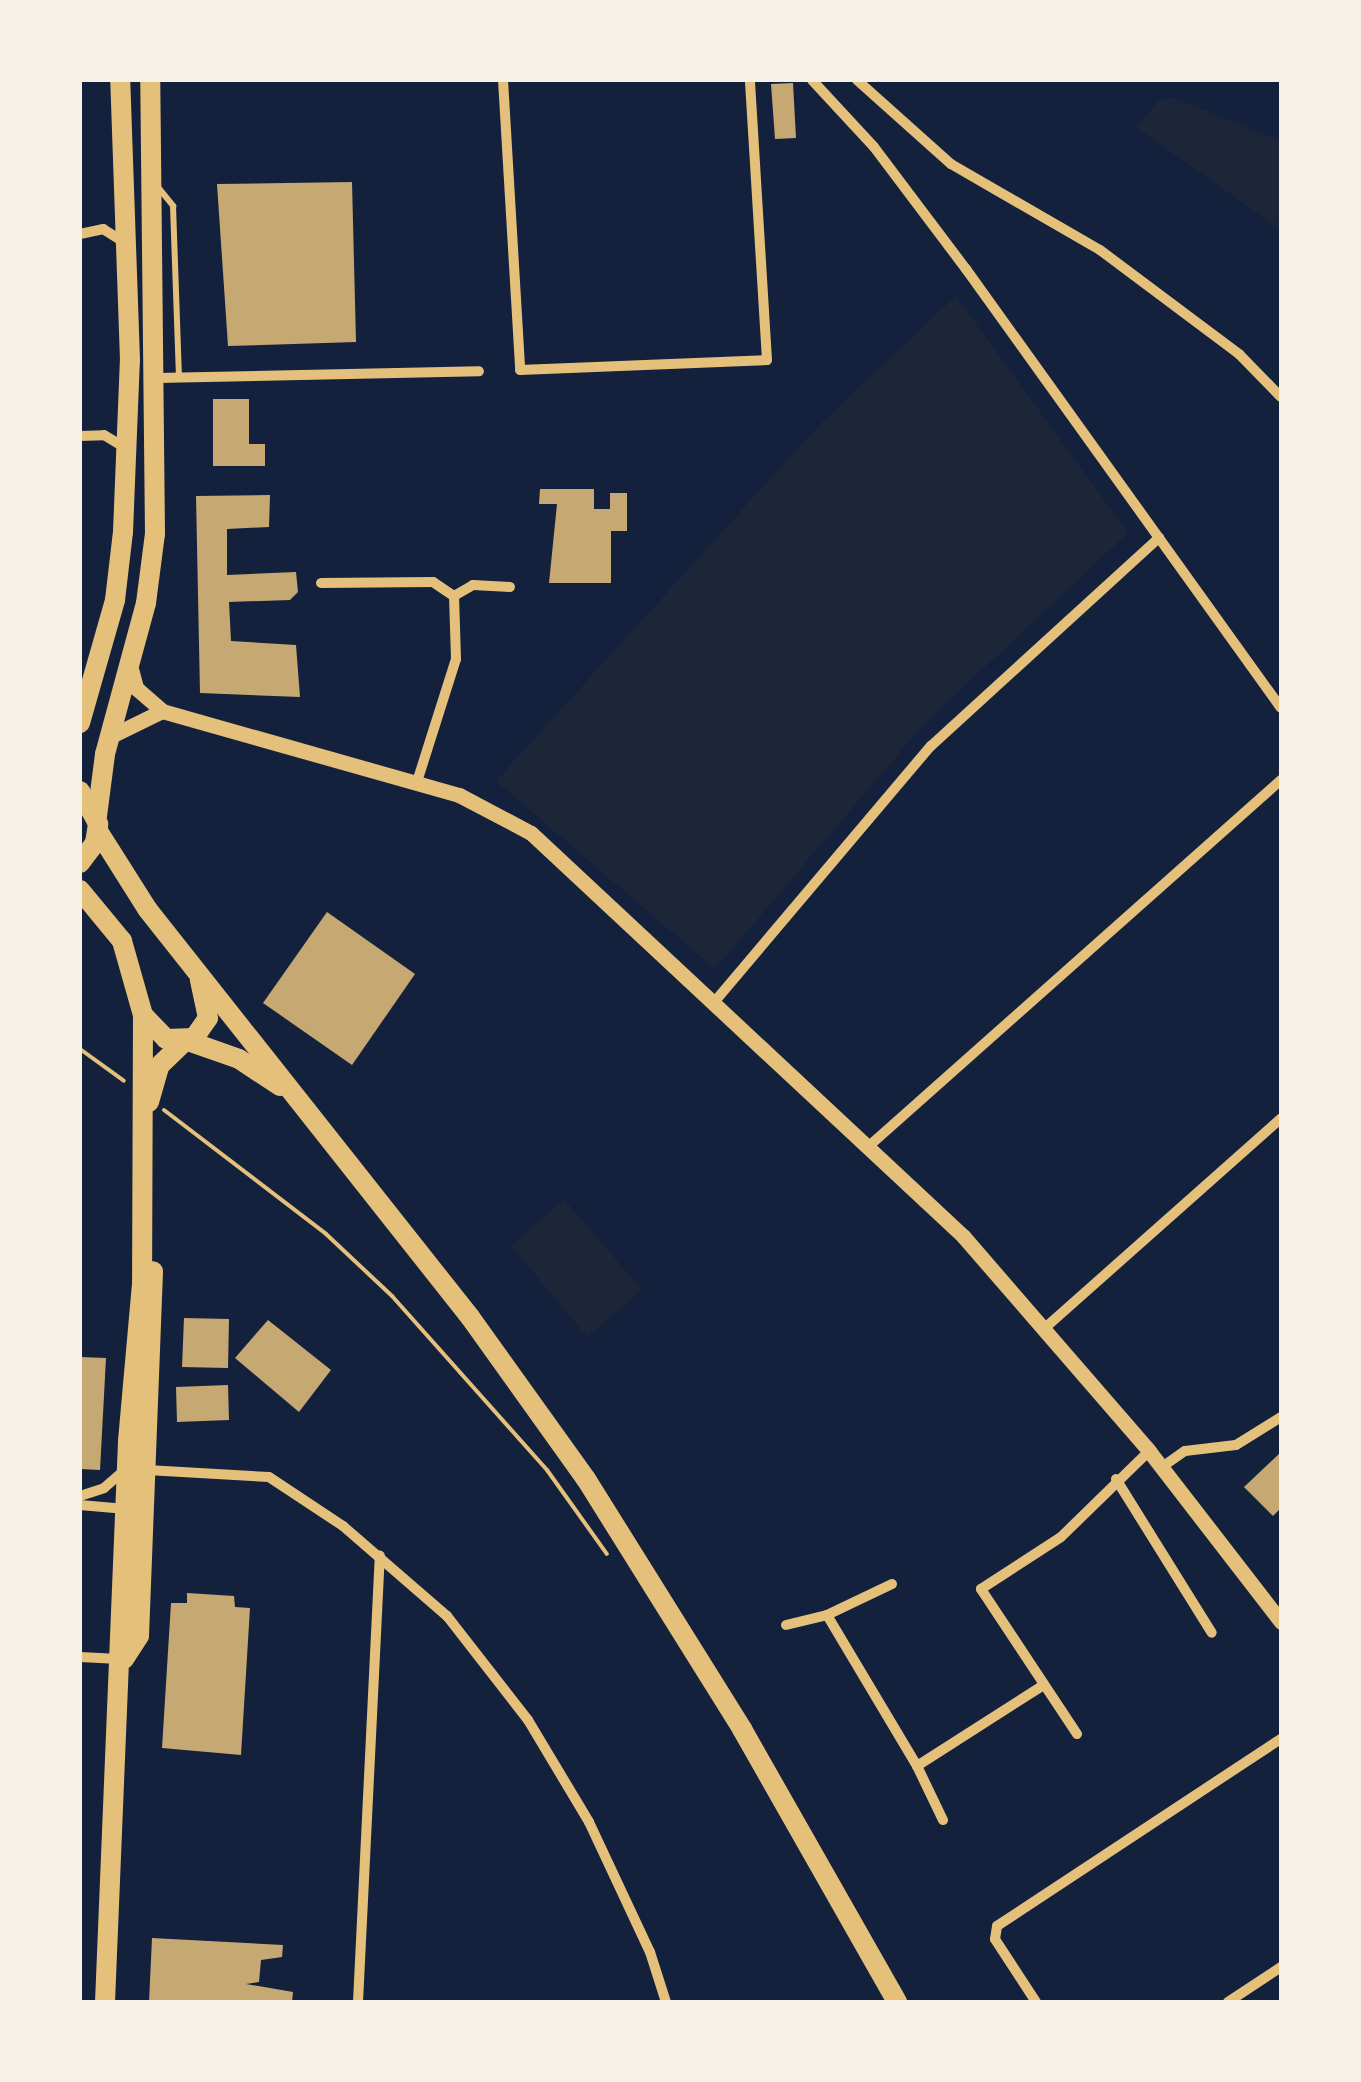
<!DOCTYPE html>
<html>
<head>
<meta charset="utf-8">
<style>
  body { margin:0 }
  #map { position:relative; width:1361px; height:2082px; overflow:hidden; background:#14213d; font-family:"Asap Condensed",sans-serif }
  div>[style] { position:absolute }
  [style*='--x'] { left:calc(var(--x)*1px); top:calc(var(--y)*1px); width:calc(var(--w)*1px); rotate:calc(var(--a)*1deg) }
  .green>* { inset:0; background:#1d2539 }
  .building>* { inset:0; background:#c6a872 }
  .path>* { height:4px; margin:-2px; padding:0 2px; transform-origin:2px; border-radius:2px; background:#e5c07b }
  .service>* { height:6px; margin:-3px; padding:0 3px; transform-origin:3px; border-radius:3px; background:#e5c07b }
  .minor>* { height:10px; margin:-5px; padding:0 5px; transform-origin:5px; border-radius:5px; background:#e5c07b }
  .tertiary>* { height:15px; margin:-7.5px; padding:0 7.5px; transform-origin:7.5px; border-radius:7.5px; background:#e5c07b }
  .primary>* { height:20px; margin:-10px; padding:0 10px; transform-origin:10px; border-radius:10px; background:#e5c07b }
  .trunk>* { height:20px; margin:-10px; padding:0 10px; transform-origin:10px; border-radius:10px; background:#e5c07b }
  span { translate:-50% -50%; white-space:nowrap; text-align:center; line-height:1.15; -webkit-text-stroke:8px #f6f1e7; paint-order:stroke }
  .frame { position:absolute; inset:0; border:82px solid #f6f1e7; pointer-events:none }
</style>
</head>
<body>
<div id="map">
  <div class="green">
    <div style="clip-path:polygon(1174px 98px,1281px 141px,1281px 230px,1136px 127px,1159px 100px)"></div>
    <div style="clip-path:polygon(956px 296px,1128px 533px,923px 725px,715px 969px,496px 781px,820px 424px)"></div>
    <div style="clip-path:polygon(564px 1199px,642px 1290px,587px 1337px,511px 1246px)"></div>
  </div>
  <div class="building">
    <div style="clip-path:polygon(793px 83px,796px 138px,775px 139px,771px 84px)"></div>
    <div style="clip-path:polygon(352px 182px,356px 342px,228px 346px,217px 184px)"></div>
    <div style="clip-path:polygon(213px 399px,249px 399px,249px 444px,265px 444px,265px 466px,213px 466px)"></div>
    <div style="clip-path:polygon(540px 489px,594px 489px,594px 509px,610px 509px,610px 493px,627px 493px,627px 531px,611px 531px,611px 583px,549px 583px,557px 504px,539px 504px)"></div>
    <div style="clip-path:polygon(270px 495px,269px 527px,227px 529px,227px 575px,296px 572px,298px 592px,290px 600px,229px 602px,231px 641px,296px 645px,300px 697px,200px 693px,196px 496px)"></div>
    <div style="clip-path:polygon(327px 912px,415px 974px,352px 1065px,263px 1003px)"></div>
    <div style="clip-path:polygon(184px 1318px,229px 1319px,228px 1368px,182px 1367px)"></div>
    <div style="clip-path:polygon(268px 1320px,331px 1370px,299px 1412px,235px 1358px)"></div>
    <div style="clip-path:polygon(80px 1357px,106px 1358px,100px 1470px,80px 1469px)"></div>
    <div style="clip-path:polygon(228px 1385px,229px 1420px,177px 1422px,176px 1387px)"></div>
    <div style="clip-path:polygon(1281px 1452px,1281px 1508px,1273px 1516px,1244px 1487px)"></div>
    <div style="clip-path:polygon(187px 1593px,234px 1596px,235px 1607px,250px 1608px,241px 1755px,162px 1748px,171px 1603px,187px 1603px)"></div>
    <div style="clip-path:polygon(152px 1938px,283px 1945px,282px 1957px,261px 1960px,259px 1982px,246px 1984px,293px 1992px,292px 2002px,149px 2002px)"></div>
  </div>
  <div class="path">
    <div style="--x:80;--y:1049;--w:54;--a:36"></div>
    <div style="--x:164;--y:1110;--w:204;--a:37.4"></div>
    <div style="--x:326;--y:1234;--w:91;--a:43.2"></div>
    <div style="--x:392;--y:1296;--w:233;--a:48.3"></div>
    <div style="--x:547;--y:1470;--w:103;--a:54.5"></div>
  </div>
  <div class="service">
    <div style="--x:157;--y:186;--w:26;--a:51"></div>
    <div style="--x:173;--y:206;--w:171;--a:88"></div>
  </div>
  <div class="minor">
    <div style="--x:503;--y:80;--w:290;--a:86.6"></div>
    <div style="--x:520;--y:370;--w:247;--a:-2.3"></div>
    <div style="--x:767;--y:360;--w:281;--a:-93.5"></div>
    <div style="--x:812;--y:80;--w:91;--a:47.2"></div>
    <div style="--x:874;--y:147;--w:153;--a:53"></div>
    <div style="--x:966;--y:269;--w:540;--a:54.34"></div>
    <div style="--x:857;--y:80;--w:126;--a:41.8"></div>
    <div style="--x:951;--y:164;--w:172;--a:30"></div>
    <div style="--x:1100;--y:250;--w:174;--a:36.8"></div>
    <div style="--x:1239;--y:354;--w:60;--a:45.7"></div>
    <div style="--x:80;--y:234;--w:24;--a:-12"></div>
    <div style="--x:103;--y:229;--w:25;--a:32"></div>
    <div style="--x:157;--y:378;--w:322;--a:-1.2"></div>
    <div style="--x:80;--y:436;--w:24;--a:-2"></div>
    <div style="--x:104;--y:435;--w:23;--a:31"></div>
    <div style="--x:321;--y:583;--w:112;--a:-0.5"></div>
    <div style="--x:433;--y:582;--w:25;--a:34"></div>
    <div style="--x:416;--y:785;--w:132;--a:-72.4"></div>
    <div style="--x:456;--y:659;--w:63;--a:-91.8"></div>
    <div style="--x:454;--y:596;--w:22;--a:-30"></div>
    <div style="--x:473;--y:585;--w:37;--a:3"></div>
    <div style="--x:716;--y:1000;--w:333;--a:-49.8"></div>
    <div style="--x:931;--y:746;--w:309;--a:-42.4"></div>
    <div style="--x:869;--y:1146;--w:551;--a:-41.62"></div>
    <div style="--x:1046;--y:1327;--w:314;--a:-41.6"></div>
    <div style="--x:1162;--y:1467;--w:28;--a:-35"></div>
    <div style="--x:1185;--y:1451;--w:51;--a:-6.7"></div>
    <div style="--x:1236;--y:1445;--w:53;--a:-31.9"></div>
    <div style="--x:147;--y:1470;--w:122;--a:3.3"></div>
    <div style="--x:269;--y:1477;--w:89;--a:33.5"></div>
    <div style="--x:343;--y:1526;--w:138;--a:40.9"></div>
    <div style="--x:447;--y:1616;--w:132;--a:52.1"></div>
    <div style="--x:528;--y:1720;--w:119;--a:59.1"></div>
    <div style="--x:589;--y:1822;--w:144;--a:64.9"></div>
    <div style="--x:650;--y:1952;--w:52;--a:72.3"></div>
    <div style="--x:1116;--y:1479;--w:181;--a:58.1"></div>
    <div style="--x:80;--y:1496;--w:25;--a:-18"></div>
    <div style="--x:104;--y:1488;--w:29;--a:-41"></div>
    <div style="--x:80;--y:1505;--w:46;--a:5"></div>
    <div style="--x:827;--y:1615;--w:176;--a:59.2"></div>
    <div style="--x:917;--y:1766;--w:148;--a:-32.6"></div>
    <div style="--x:786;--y:1625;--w:42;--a:-13.7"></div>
    <div style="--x:827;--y:1615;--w:72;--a:-25.5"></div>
    <div style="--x:80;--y:1657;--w:39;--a:3"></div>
    <div style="--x:1077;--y:1734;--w:174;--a:-123.5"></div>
    <div style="--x:981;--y:1589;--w:95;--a:-33"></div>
    <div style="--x:1061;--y:1537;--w:123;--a:-44.3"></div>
    <div style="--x:917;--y:1766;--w:60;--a:64.3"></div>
    <div style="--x:358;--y:2002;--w:447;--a:-87.2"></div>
    <div style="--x:1036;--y:2002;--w:75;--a:-123.1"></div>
    <div style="--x:995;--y:1939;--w:13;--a:-81"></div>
    <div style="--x:997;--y:1926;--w:340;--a:-33.4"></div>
    <div style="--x:1228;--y:2002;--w:64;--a:-33.4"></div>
  </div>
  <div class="tertiary">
    <div style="--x:130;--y:665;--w:24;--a:75"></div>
    <div style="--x:136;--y:688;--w:35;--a:41"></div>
    <div style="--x:162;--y:711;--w:309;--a:15.8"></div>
    <div style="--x:459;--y:795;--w:81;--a:27.8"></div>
    <div style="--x:531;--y:833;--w:591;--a:43.01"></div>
    <div style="--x:963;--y:1236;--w:284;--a:49.1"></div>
    <div style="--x:1149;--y:1451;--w:216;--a:52.3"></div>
    <div style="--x:109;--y:737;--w:59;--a:-26.1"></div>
  </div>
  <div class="primary">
    <div style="--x:98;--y:831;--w:93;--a:57.7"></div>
    <div style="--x:148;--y:910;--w:519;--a:51.65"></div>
    <div style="--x:470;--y:1317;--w:199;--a:54.4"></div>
    <div style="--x:586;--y:1479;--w:295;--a:58"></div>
    <div style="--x:742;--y:1729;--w:314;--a:60.4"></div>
    <div style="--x:80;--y:890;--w:66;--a:50.5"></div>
    <div style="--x:122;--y:941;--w:77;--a:74.2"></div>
    <div style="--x:143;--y:1015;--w:269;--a:90.2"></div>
    <div style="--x:142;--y:1284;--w:159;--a:95.1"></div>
    <div style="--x:128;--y:1442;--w:560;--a:92.35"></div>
    <div style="--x:143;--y:1015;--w:33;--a:46"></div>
    <div style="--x:166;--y:1039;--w:28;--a:-2"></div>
    <div style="--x:194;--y:1038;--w:24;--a:-55"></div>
    <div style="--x:208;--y:1018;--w:39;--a:-102"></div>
    <div style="--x:188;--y:1041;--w:54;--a:19.4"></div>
    <div style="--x:239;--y:1059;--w:49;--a:33.4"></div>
    <div style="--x:149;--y:1102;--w:37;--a:-74"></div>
    <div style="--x:159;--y:1066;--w:35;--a:-44"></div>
    <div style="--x:124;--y:1659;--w:27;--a:-57"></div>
    <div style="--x:139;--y:1636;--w:365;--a:-87.8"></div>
  </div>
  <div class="trunk">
    <div style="--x:80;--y:723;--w:128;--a:-74.1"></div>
    <div style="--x:115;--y:600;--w:68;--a:-83.3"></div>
    <div style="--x:123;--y:532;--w:172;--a:-87.7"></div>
    <div style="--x:130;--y:360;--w:280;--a:-92"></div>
    <div style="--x:80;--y:791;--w:38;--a:61"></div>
    <div style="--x:98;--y:824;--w:19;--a:99"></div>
    <div style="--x:95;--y:843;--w:25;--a:127"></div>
    <div style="--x:97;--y:816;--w:63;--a:-82.6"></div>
    <div style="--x:105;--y:754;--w:156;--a:-74.8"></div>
    <div style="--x:146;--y:603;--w:70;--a:-82.6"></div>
    <div style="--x:155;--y:534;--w:454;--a:-90.6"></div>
  </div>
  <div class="frame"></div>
</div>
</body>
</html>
